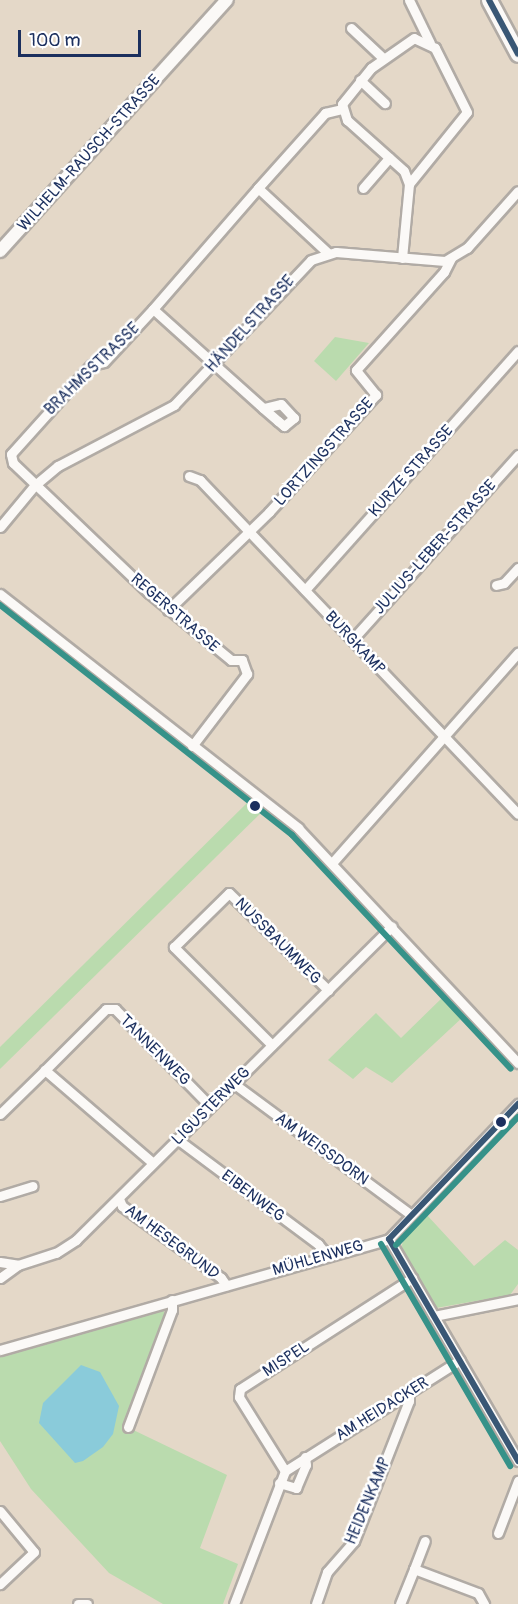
<!DOCTYPE html>
<html>
<head>
<meta charset="utf-8">
<style>
  body { margin:0 }
  #map { position:relative; width:518px; height:1604px; overflow:hidden; background:#e4d8c8; font-family:Pangolin,sans-serif }
  div>[style] { position:absolute }
  [style*='--x'] { left:calc(var(--x)*1px); top:calc(var(--y)*1px); width:calc(var(--w)*1px); rotate:calc(var(--a)*1deg) }
  .green>* { inset:0; background:#badbae }
  .water>* { inset:0; background:#8acbda }
  .roads { filter:drop-shadow(2px 0 #b1aba5) drop-shadow(-2px 0 #b1aba5) drop-shadow(0 2px #b1aba5) drop-shadow(0 -2px #b1aba5) }
  .minor>* { height:9px; margin:-4.5px; padding:0 4.5px; transform-origin:4.5px; border-radius:4.5px; background:#fbf9f7 }
  .tertiary>* { height:12px; margin:-6px; padding:0 6px; transform-origin:6px; border-radius:6px; background:#fbf9f7 }
  .primary>* { height:15px; margin:-7.5px; padding:0 7.5px; transform-origin:7.5px; border-radius:7.5px; background:#fbf9f7 }
  .bus-1>* { height:6px; margin:-3px; padding:0 3px; transform-origin:3px; border-radius:3px; background:#395775 }
  .bus-2>* { height:6px; margin:-3px; padding:0 3px; transform-origin:3px; border-radius:3px; background:#369289 }
  .dots>* { width:16px; height:16px; translate:-50% -50%; box-sizing:border-box; border:3px solid #fff; border-radius:50% }
  span { translate:-50% -50%; white-space:nowrap; text-align:center; line-height:1.15; -webkit-text-stroke:5px #fff; paint-order:stroke }
  .street-label { font-size:16px; color:#1b2f5e }
  .scale { position:absolute; left:18px; top:30px; width:123px; height:27px; box-sizing:border-box; border:3px solid #1b2f5e; border-top:0; padding-left:8px; font-size:18px; line-height:21px; white-space:nowrap; color:#1b2f5e; -webkit-text-stroke:4px #fff; paint-order:stroke }
</style>
</head>
<body>
<div id="map">
  <div class="green">
    <div style="clip-path:polygon(335px 337px,369px 343px,336px 381px,314px 361px)"></div>
    <div style="clip-path:polygon(251px 799px,265px 809px,0 1069px,0 1047px)"></div>
    <div style="clip-path:polygon(445px 995px,464px 1016px,392px 1083px,366px 1067px,353px 1079px,328px 1060px,376px 1013px,401px 1038px)"></div>
    <div style="clip-path:polygon(426px 1214px,474px 1266px,505px 1240px,518px 1250px,518px 1284px,510px 1295px,436px 1308px,403px 1256px,402px 1245px,406px 1231px)"></div>
    <div style="clip-path:polygon(164px 1308px,165px 1319px,125px 1426px,227px 1475px,200px 1548px,238px 1564px,223px 1604px,163px 1604px,109px 1573px,31px 1489px,0 1441px,0 1355px)"></div>
  </div>
  <div class="water">
    <div style="clip-path:polygon(81px 1365px,100px 1372px,119px 1406px,113px 1434px,103px 1447px,83px 1461px,75px 1463px,39px 1423px,43px 1403px)"></div>
  </div>
  <div class="roads">
    <div class="minor">
      <div style="--x:409;--y:0;--w:48;--a:64"></div>
      <div style="--x:351;--y:28;--w:44;--a:43.2"></div>
      <div style="--x:360;--y:80;--w:34;--a:43"></div>
      <div style="--x:258;--y:188;--w:101;--a:-48.2"></div>
      <div style="--x:325;--y:113;--w:18;--a:-13"></div>
      <div style="--x:363;--y:188;--w:40;--a:-49"></div>
      <div style="--x:402;--y:258;--w:74;--a:-84.6"></div>
      <div style="--x:409;--y:184;--w:92;--a:-51.1"></div>
      <div style="--x:467;--y:112;--w:72;--a:-116.6"></div>
      <div style="--x:435;--y:48;--w:23;--a:-155"></div>
      <div style="--x:414;--y:38;--w:52;--a:145.1"></div>
      <div style="--x:371;--y:68;--w:46;--a:128.9"></div>
      <div style="--x:342;--y:104;--w:17;--a:73"></div>
      <div style="--x:347;--y:120;--w:76;--a:41.8"></div>
      <div style="--x:404;--y:171;--w:14;--a:69"></div>
      <div style="--x:153;--y:309;--w:82;--a:42"></div>
      <div style="--x:214;--y:364;--w:66;--a:41.9"></div>
      <div style="--x:263;--y:408;--w:20;--a:41"></div>
      <div style="--x:278;--y:421;--w:8;--a:40"></div>
      <div style="--x:284;--y:426;--w:13;--a:-39"></div>
      <div style="--x:294;--y:418;--w:19;--a:-133"></div>
      <div style="--x:281;--y:404;--w:18;--a:167"></div>
      <div style="--x:189;--y:476;--w:12;--a:20"></div>
      <div style="--x:200;--y:480;--w:461;--a:46.4"></div>
      <div style="--x:0;--y:527;--w:55;--a:-50.2"></div>
      <div style="--x:35;--y:485;--w:30;--a:-40"></div>
      <div style="--x:58;--y:466;--w:131;--a:-27.7"></div>
      <div style="--x:174;--y:405;--w:199;--a:-46.6"></div>
      <div style="--x:311;--y:260;--w:26;--a:-18"></div>
      <div style="--x:336;--y:252;--w:109;--a:4.7"></div>
      <div style="--x:445;--y:261;--w:26;--a:-31"></div>
      <div style="--x:467;--y:248;--w:76;--a:-48.2"></div>
      <div style="--x:496;--y:585;--w:8;--a:-14"></div>
      <div style="--x:504;--y:583;--w:21;--a:-47"></div>
      <div style="--x:305;--y:590;--w:320;--a:-48.3"></div>
      <div style="--x:0;--y:594;--w:379;--a:38.1"></div>
      <div style="--x:298;--y:828;--w:322;--a:46.9"></div>
      <div style="--x:168;--y:610;--w:141;--a:-44.1"></div>
      <div style="--x:269;--y:512;--w:159;--a:-47.6"></div>
      <div style="--x:376;--y:395;--w:32;--a:-129"></div>
      <div style="--x:356;--y:370;--w:132;--a:-48.1"></div>
      <div style="--x:444;--y:272;--w:16;--a:-63"></div>
      <div style="--x:352;--y:640;--w:249;--a:-48.1"></div>
      <div style="--x:192;--y:746;--w:91;--a:-52.6"></div>
      <div style="--x:247;--y:674;--w:15;--a:-110"></div>
      <div style="--x:242;--y:660;--w:11;--a:180"></div>
      <div style="--x:231;--y:660;--w:106;--a:-140.7"></div>
      <div style="--x:149;--y:593;--w:188;--a:-136.3"></div>
      <div style="--x:13;--y:463;--w:9;--a:-103"></div>
      <div style="--x:11;--y:454;--w:120;--a:-48"></div>
      <div style="--x:91;--y:365;--w:13;--a:-13"></div>
      <div style="--x:104;--y:362;--w:72;--a:-47.2"></div>
      <div style="--x:153;--y:309;--w:160;--a:-49"></div>
      <div style="--x:258;--y:188;--w:96;--a:42.9"></div>
      <div style="--x:332;--y:863;--w:281;--a:-48.5"></div>
      <div style="--x:272;--y:1045;--w:139;--a:-135"></div>
      <div style="--x:174;--y:947;--w:77;--a:-44.5"></div>
      <div style="--x:229;--y:893;--w:139;--a:44.4"></div>
      <div style="--x:233;--y:1083;--w:220;--a:36.5"></div>
      <div style="--x:0;--y:1114;--w:63;--a:-44.4"></div>
      <div style="--x:177;--y:1139;--w:176;--a:36.7"></div>
      <div style="--x:318;--y:1244;--w:14;--a:51"></div>
      <div style="--x:153;--y:1163;--w:143;--a:-139.3"></div>
      <div style="--x:45;--y:1070;--w:86;--a:-45"></div>
      <div style="--x:106;--y:1009;--w:9;--a:0"></div>
      <div style="--x:115;--y:1009;--w:136;--a:45.6"></div>
      <div style="--x:0;--y:1196;--w:34;--a:-17"></div>
      <div style="--x:119;--y:1199;--w:8;--a:67"></div>
      <div style="--x:122;--y:1206;--w:122;--a:36"></div>
      <div style="--x:221;--y:1278;--w:9;--a:54"></div>
      <div style="--x:389;--y:1239;--w:257;--a:59.8"></div>
      <div style="--x:0;--y:1262;--w:18;--a:9"></div>
      <div style="--x:0;--y:1278;--w:22;--a:-36"></div>
      <div style="--x:18;--y:1265;--w:40;--a:-18"></div>
      <div style="--x:56;--y:1253;--w:24;--a:-33"></div>
      <div style="--x:76;--y:1240;--w:445;--a:-44.8"></div>
      <div style="--x:434;--y:1316;--w:86;--a:-11.4"></div>
      <div style="--x:0;--y:1350;--w:405;--a:-15.9"></div>
      <div style="--x:389;--y:1239;--w:187;--a:-46.3"></div>
      <div style="--x:128;--y:1427;--w:125;--a:-69.4"></div>
      <div style="--x:172;--y:1310;--w:10;--a:-90"></div>
      <div style="--x:285;--y:1471;--w:87;--a:-121.9"></div>
      <div style="--x:239;--y:1397;--w:8;--a:-83"></div>
      <div style="--x:240;--y:1389;--w:205;--a:-32.8"></div>
      <div style="--x:279;--y:1483;--w:18;--a:16"></div>
      <div style="--x:296;--y:1488;--w:25;--a:-67"></div>
      <div style="--x:306;--y:1465;--w:8;--a:-97"></div>
      <div style="--x:0;--y:1511;--w:53;--a:50.3"></div>
      <div style="--x:34;--y:1552;--w:47;--a:136.7"></div>
      <div style="--x:498;--y:1533;--w:56;--a:-69"></div>
      <div style="--x:414;--y:1569;--w:30;--a:-69"></div>
      <div style="--x:78;--y:1604;--w:9;--a:0"></div>
      <div style="--x:234;--y:1604;--w:142;--a:-69"></div>
      <div style="--x:285;--y:1471;--w:207;--a:-32.4"></div>
      <div style="--x:316;--y:1604;--w:34;--a:-71"></div>
      <div style="--x:327;--y:1572;--w:41;--a:-48.9"></div>
      <div style="--x:354;--y:1541;--w:150;--a:-68.6"></div>
      <div style="--x:409;--y:1401;--w:9;--a:-90"></div>
      <div style="--x:400;--y:1604;--w:38;--a:-68"></div>
      <div style="--x:414;--y:1569;--w:68;--a:20.6"></div>
      <div style="--x:478;--y:1593;--w:13;--a:61"></div>
    </div>
    <div class="tertiary">
      <div style="--x:0;--y:251;--w:338;--a:-47.9"></div>
    </div>
    <div class="primary">
      <div style="--x:489;--y:0;--w:61;--a:61.8"></div>
    </div>
  </div>
  <div class="bus-1">
    <div style="--x:489;--y:0;--w:61;--a:61.8"></div>
    <div style="--x:389;--y:1239;--w:257;--a:59.8"></div>
    <div style="--x:389;--y:1239;--w:187;--a:-46.3"></div>
  </div>
  <div class="bus-2">
    <div style="--x:0;--y:605;--w:372;--a:38.2"></div>
    <div style="--x:292;--y:835;--w:320;--a:46.9"></div>
    <div style="--x:381;--y:1244;--w:257;--a:59.8"></div>
    <div style="--x:396;--y:1245;--w:177;--a:-46.4"></div>
  </div>
  <div class="dots">
    <div style="left:255px;top:806px;background:#1b2f5e"></div>
    <div style="left:501px;top:1122px;background:#1b2f5e"></div>
  </div>
  <div class="street-label">
    <span style="left:89px;top:153px;rotate:-48deg">WILHELM-RAUSCH-STRASSE</span>
    <span style="left:250px;top:324px;rotate:-48deg">HÄNDELSTRASSE</span>
    <span style="left:92px;top:369px;rotate:-44deg">BRAHMSSTRASSE</span>
    <span style="left:324px;top:452px;rotate:-48deg">LORTZINGSTRASSE</span>
    <span style="left:411px;top:471px;rotate:-48deg">KURZE STRASSE</span>
    <span style="left:435px;top:547px;rotate:-48deg">JULIUS-LEBER-STRASSE</span>
    <span style="left:175px;top:613px;rotate:41deg">REGERSTRASSE</span>
    <span style="left:355px;top:643px;rotate:47deg">BURGKAMP</span>
    <span style="left:278px;top:941px;rotate:45deg">NUSSBAUMWEG</span>
    <span style="left:155px;top:1050px;rotate:45deg">TANNENWEG</span>
    <span style="left:211px;top:1106px;rotate:-45deg">LIGUSTERWEG</span>
    <span style="left:322px;top:1149px;rotate:36deg">AM WEISSDORN</span>
    <span style="left:253px;top:1196px;rotate:37deg">EIBENWEG</span>
    <span style="left:172px;top:1242px;rotate:37deg">AM HESEGRUND</span>
    <span style="left:318px;top:1258px;rotate:-16deg">MÜHLENWEG</span>
    <span style="left:286px;top:1359px;rotate:-33deg">MISPEL</span>
    <span style="left:382px;top:1409px;rotate:-32deg">AM HEIDACKER</span>
    <span style="left:368px;top:1501px;rotate:-67deg">HEIDENKAMP</span>
  </div>
  <div class="scale">100 m</div>
</div>
</body>
</html>
